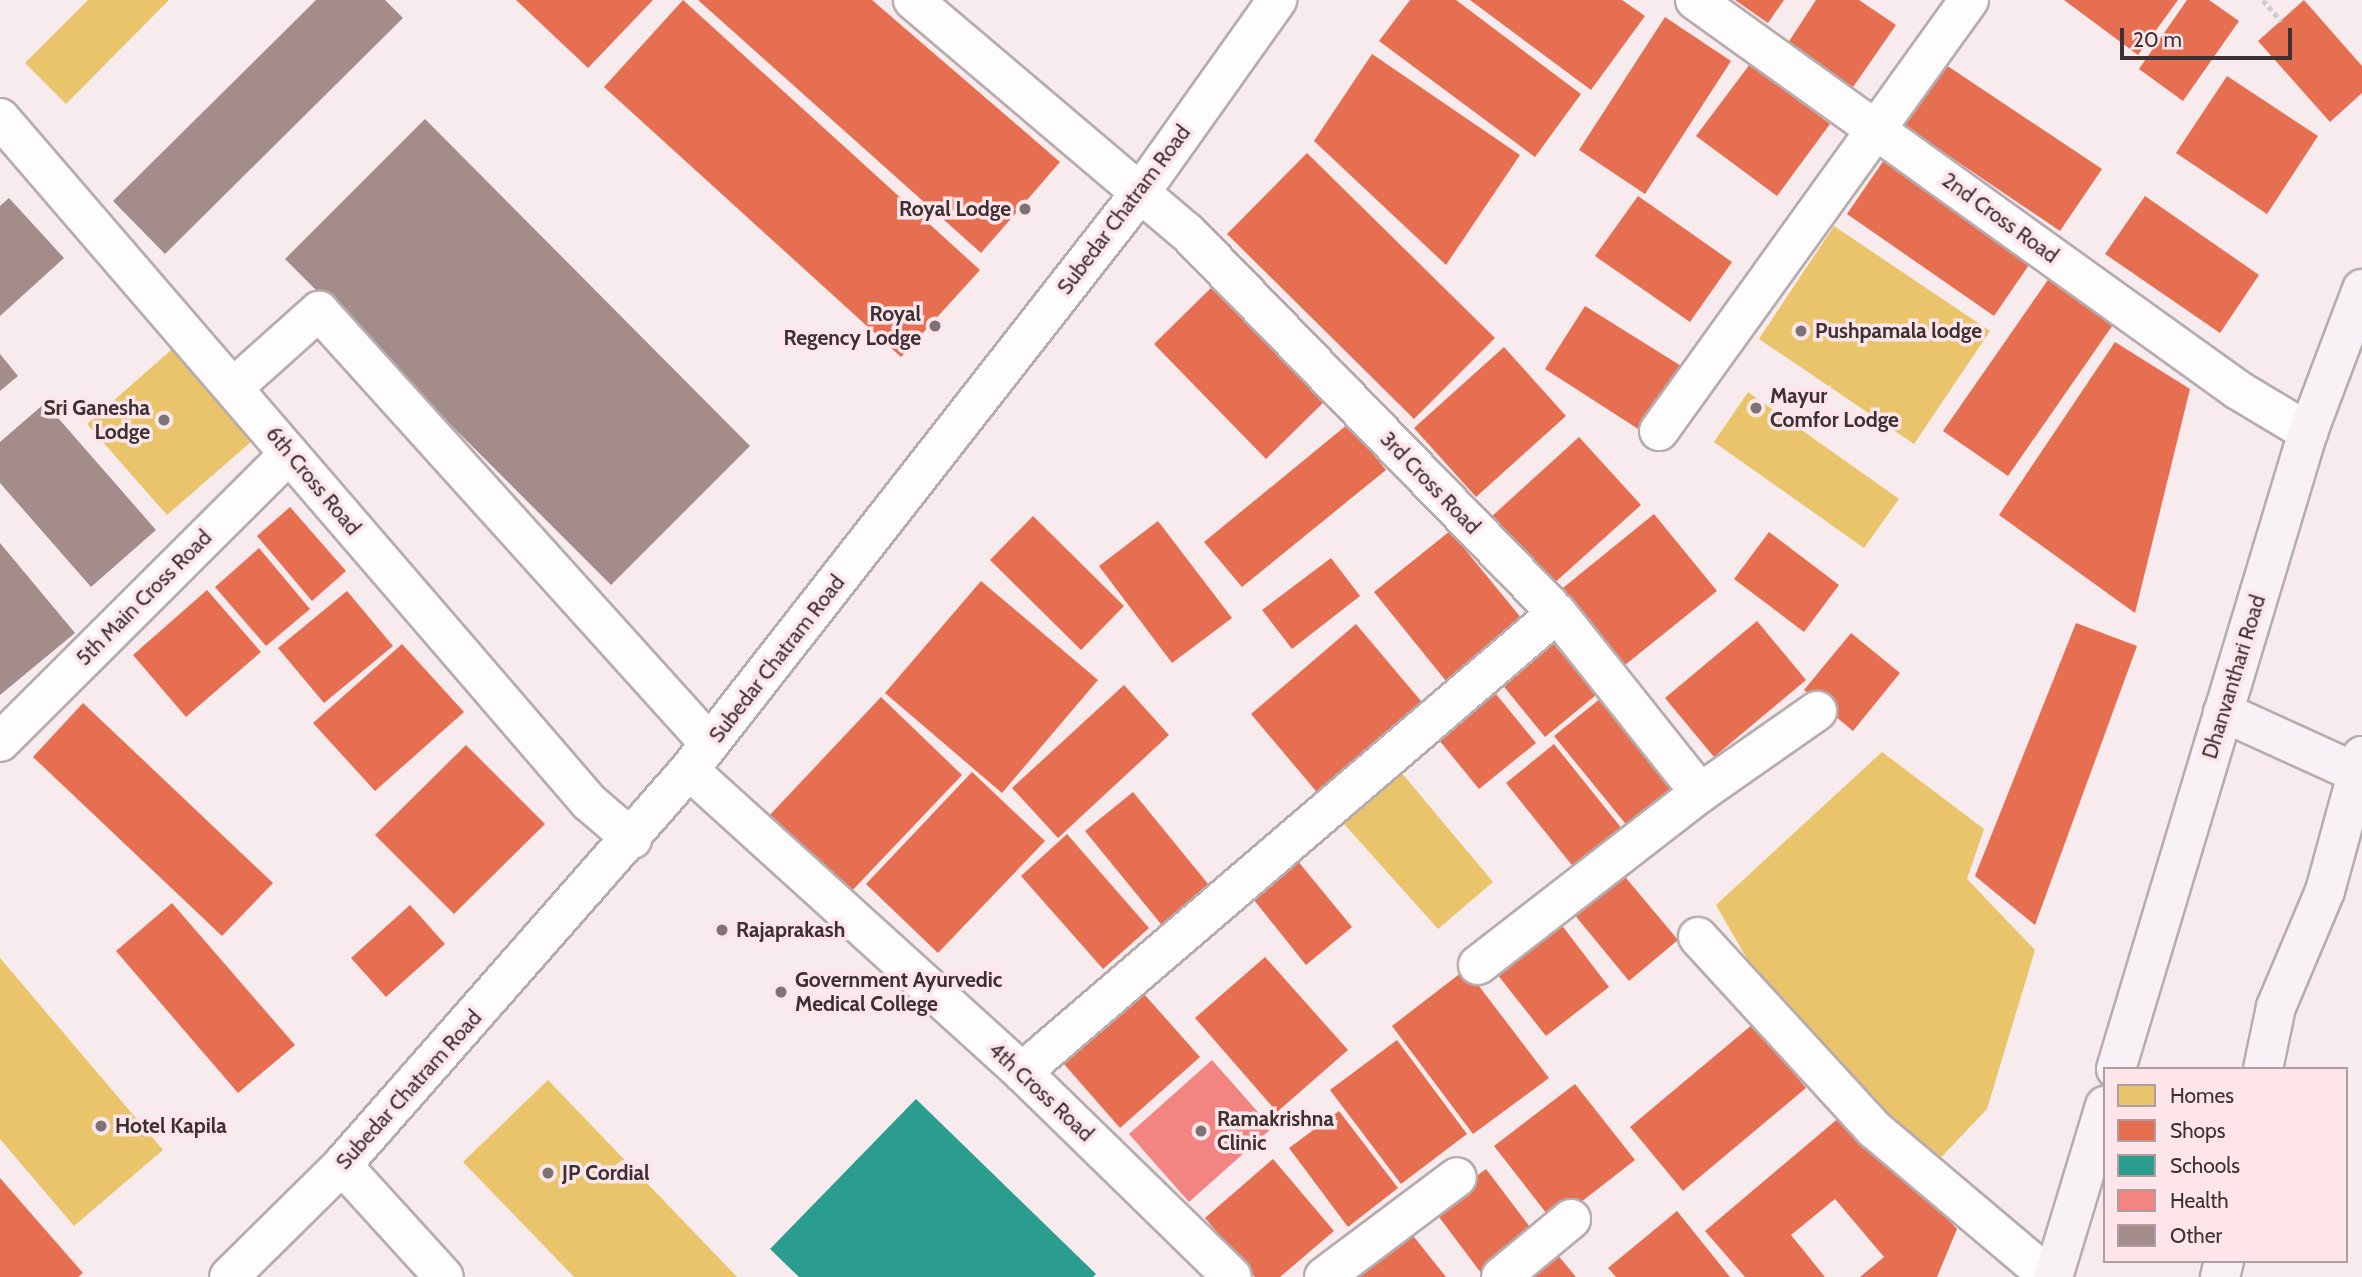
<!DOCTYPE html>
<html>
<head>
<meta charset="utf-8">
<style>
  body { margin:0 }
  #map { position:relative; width:2362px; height:1277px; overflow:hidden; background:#f8ebee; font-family:Cabin,sans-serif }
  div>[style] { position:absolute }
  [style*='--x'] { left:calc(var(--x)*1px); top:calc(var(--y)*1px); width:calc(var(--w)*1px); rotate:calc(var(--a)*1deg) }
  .homes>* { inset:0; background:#e9c46a }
  .shops>* { inset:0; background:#e76f51 }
  .schools>* { inset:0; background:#2a9d8f }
  .health>* { inset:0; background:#f28482 }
  .building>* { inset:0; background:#a48c8b }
  .path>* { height:4.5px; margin-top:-2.25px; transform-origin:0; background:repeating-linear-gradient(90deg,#d1cdce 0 5px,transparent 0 8.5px) }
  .roads { filter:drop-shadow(2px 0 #b6acae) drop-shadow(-2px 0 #b6acae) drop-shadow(0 2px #b6acae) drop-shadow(0 -2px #b6acae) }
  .minor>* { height:38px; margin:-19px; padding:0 19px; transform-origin:19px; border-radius:19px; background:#fefcfc }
  .major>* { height:38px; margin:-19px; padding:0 19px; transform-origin:19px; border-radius:19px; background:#f8f1f5 }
  .dots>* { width:19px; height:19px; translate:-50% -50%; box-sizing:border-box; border:4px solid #fee5ea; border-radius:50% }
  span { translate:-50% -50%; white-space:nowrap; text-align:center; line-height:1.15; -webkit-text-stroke:7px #fee5ea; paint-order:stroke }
  .poi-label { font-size:21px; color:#3b3133; font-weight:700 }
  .right { translate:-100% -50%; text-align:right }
  .left { translate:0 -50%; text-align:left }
  .street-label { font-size:21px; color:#3b3133 }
  .legend { position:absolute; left:2103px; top:1067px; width:245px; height:196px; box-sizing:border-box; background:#fee5ea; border:2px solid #b09da1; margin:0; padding:9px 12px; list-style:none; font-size:21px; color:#3b3133 }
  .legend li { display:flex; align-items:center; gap:14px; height:35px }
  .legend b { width:35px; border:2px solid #b09da1 }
  .scale { position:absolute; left:2120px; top:28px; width:172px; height:32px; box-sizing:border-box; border:4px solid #3b3133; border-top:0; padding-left:9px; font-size:21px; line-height:24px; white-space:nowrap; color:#3b3133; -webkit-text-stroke:5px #fee5ea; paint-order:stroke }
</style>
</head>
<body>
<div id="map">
  <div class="homes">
    <div style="clip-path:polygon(88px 0,169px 0,66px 104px,25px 63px)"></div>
    <div style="clip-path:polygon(1834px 226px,1990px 331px,1914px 444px,1759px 339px)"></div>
    <div style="clip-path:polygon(178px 344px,259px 435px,167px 515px,87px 424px)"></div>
    <div style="clip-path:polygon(1748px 392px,1899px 499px,1864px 548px,1714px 442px)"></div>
    <div style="clip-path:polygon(1882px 752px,1984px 829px,1967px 879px,2035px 950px,1987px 1109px,1932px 1167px,1773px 1004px,1716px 905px)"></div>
    <div style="clip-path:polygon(1395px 765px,1493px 882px,1438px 929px,1337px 816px)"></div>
    <div style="clip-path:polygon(0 958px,163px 1150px,74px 1226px,0 1139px)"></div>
    <div style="clip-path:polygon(548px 1080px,737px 1277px,574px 1277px,463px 1162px)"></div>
  </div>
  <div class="shops">
    <div style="clip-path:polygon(516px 0,653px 0,588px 68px)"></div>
    <div style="clip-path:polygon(683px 0,980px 270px,901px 357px,604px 87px)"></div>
    <div style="clip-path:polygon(698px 0,872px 0,1060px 162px,981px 253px)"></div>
    <div style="clip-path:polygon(1410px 0,1456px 0,1581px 94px,1535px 157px,1379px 41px)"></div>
    <div style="clip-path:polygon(1470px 0,1622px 0,1645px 16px,1591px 90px)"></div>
    <div style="clip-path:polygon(1735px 0,1784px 0,1768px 23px)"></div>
    <div style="clip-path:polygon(1816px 0,1859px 0,1896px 25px,1851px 90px,1786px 46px)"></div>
    <div style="clip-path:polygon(2064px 0,2178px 0,2138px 55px)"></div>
    <div style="clip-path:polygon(2187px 0,2209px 0,2239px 21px,2183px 101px,2139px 69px)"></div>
    <div style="clip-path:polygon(2304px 0,2362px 66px,2362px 93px,2330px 122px,2258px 41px)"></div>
    <div style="clip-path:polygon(1665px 17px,1731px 61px,1645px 194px,1579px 150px)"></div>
    <div style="clip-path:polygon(1372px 54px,1520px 155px,1446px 265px,1314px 141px)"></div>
    <div style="clip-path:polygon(1943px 63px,2102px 169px,2060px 231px,1902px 124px)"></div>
    <div style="clip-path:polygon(1750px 64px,1830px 124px,1777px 196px,1696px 136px)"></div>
    <div style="clip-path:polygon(2227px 76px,2318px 136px,2267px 214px,2176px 153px)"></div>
    <div style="clip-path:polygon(1307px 153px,1495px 338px,1414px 419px,1227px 234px)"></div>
    <div style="clip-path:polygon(1886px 157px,2033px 259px,1994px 316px,1847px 214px)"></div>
    <div style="clip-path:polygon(1638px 196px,1732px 262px,1690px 322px,1595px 256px)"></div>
    <div style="clip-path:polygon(2145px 196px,2259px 275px,2220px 333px,2105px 254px)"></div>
    <div style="clip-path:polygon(2052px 274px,2117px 319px,2008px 476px,1943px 431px)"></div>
    <div style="clip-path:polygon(1216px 283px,1328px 398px,1266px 459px,1154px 344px)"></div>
    <div style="clip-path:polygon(1585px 306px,1686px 369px,1646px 434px,1545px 369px)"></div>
    <div style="clip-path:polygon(2115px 342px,2190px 389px,2135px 613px,1999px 515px)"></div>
    <div style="clip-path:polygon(1504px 347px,1566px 416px,1476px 497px,1414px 428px)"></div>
    <div style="clip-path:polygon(1348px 424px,1386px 470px,1242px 587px,1204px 542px)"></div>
    <div style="clip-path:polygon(1579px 437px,1641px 505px,1551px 586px,1490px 518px)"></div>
    <div style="clip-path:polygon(290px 507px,346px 571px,312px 601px,257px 536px)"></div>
    <div style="clip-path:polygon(1654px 514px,1717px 591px,1620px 669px,1558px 592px)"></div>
    <div style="clip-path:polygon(1033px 516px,1124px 606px,1081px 650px,990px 560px)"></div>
    <div style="clip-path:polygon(1158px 521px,1232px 618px,1172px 663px,1099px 566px)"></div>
    <div style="clip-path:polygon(1450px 531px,1522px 619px,1446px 681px,1374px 592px)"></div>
    <div style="clip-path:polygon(1769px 532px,1839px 585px,1804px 632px,1734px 579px)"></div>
    <div style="clip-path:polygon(259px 548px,310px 609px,266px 646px,215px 587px)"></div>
    <div style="clip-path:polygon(1331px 558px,1360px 596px,1292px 649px,1262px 610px)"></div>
    <div style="clip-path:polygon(981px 581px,1098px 680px,1002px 793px,885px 693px)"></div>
    <div style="clip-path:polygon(207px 590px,261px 652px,186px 717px,133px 655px)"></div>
    <div style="clip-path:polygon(347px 591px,393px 646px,324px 703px,278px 648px)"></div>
    <div style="clip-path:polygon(1757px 621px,1806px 680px,1714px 757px,1665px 698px)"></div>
    <div style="clip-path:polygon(2076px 623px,2137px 646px,2035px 925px,1975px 876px)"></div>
    <div style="clip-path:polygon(1356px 624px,1426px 707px,1321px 797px,1251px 714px)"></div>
    <div style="clip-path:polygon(1851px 633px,1900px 673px,1853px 731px,1804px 690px)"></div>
    <div style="clip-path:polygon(1547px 636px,1596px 695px,1545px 737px,1497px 678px)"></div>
    <div style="clip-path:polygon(402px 644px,464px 712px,375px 791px,313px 723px)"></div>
    <div style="clip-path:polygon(1124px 685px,1169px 735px,1058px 838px,1012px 788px)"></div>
    <div style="clip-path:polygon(1496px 694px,1536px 743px,1479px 789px,1439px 740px)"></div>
    <div style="clip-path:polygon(1606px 694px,1681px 787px,1629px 828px,1554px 736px)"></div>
    <div style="clip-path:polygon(881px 697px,962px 775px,848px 895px,767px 818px)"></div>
    <div style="clip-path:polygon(83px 703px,273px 883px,222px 936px,33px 757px)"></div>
    <div style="clip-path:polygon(1554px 744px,1623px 830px,1575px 869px,1506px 783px)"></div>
    <div style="clip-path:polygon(466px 745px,545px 824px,454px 914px,375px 835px)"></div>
    <div style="clip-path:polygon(972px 772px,1045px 841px,938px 953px,866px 884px)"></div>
    <div style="clip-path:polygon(1133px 792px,1213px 890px,1165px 929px,1085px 831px)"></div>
    <div style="clip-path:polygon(1067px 834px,1149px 928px,1103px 969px,1021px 876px)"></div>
    <div style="clip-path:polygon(1292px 854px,1352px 927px,1306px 965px,1246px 890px)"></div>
    <div style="clip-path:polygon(1621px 872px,1678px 940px,1629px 981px,1573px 913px)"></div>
    <div style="clip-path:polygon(172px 903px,295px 1045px,238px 1093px,116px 951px)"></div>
    <div style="clip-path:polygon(410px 905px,445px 944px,386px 997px,351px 958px)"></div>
    <div style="clip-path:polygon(1557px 919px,1609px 987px,1546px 1036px,1493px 969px)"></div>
    <div style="clip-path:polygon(1265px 957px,1348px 1050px,1277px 1112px,1195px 1018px)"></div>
    <div style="clip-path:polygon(1466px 969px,1549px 1078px,1473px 1134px,1392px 1026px)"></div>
    <div style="clip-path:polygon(1144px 994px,1200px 1057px,1120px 1128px,1064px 1064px)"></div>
    <div style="clip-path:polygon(1753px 1024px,1806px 1088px,1683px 1191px,1630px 1127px)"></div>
    <div style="clip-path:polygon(1397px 1040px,1467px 1134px,1401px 1184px,1330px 1090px)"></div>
    <div style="clip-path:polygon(1575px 1084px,1635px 1160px,1554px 1223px,1494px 1146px)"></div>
    <div style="clip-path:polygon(1339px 1111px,1398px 1188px,1348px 1227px,1289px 1148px)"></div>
    <div style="clip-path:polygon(1847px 1111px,1957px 1229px,1937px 1277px,1860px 1277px,1884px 1257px,1835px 1199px,1791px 1235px,1825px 1277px,1745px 1277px,1705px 1231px)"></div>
    <div style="clip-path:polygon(1273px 1159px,1334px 1231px,1280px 1277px,1255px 1277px,1205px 1218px)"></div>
    <div style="clip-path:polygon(1486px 1169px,1539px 1239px,1484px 1277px,1433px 1209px)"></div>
    <div style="clip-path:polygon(0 1178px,83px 1273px,78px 1277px,0 1277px)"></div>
    <div style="clip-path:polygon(1677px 1211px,1730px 1277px,1616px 1277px,1608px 1268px)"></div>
    <div style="clip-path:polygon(1406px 1227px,1446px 1277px,1342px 1277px)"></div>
    <div style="clip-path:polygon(1551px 1247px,1576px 1277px,1515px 1277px)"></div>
  </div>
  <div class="schools">
    <div style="clip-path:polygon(916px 1099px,1096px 1274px,1093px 1277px,799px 1277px,770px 1249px)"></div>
  </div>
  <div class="health">
    <div style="clip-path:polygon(1212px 1060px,1272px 1128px,1189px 1202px,1129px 1134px)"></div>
  </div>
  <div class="building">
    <div style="clip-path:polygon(316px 0,385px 0,403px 18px,165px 254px,113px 201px)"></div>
    <div style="clip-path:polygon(425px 119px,750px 446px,611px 585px,285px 259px)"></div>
    <div style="clip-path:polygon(9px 198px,64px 258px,0 316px,0 206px)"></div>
    <div style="clip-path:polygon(0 354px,18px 376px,0 391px)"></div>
    <div style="clip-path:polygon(45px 403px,156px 530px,91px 587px,0 483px,0 442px)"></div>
    <div style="clip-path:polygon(0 543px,75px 633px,0 695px)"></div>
  </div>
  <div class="path">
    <div style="--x:2263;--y:0;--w:28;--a:49"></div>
  </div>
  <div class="roads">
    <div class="minor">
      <div style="--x:913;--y:0;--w:359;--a:40.3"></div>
      <div style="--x:1187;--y:232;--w:531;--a:45.84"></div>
      <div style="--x:1557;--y:613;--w:230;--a:51.5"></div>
      <div style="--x:1695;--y:0;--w:669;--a:35.69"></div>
      <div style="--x:2238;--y:390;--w:82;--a:31"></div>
      <div style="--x:0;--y:118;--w:903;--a:49.27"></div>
      <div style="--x:589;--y:802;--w:57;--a:40.7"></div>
      <div style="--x:235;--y:386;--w:113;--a:-41.8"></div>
      <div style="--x:319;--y:311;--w:583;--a:47.92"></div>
      <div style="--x:1659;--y:431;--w:531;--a:-54.27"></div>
      <div style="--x:0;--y:742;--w:408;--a:-44.9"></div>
      <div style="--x:689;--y:770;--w:450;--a:42.2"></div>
      <div style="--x:1022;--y:1072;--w:293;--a:44.3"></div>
      <div style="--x:1698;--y:937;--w:260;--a:47.5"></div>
      <div style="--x:1874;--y:1129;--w:229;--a:40.2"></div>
      <div style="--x:1478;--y:965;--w:281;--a:-37.8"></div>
      <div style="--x:1700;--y:793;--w:143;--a:-35"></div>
      <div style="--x:1022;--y:1072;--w:705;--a:-40.63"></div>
      <div style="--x:342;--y:1165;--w:151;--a:47.7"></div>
      <div style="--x:229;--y:1277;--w:159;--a:-44.7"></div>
      <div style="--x:342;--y:1165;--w:526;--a:-48.7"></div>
      <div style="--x:689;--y:770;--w:732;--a:-51.99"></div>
      <div style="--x:1140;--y:193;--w:237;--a:-54.6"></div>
      <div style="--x:1324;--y:1277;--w:166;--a:-36.9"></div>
      <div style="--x:1501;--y:1277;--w:91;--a:-39.6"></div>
    </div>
    <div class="major">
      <div style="--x:2223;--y:712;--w:147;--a:24.5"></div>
      <div style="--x:2116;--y:1069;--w:665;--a:-73.23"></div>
      <div style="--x:2308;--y:432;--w:153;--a:-69.3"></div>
      <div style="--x:2263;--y:1069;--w:63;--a:-78.2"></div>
      <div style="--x:2276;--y:1007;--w:126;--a:-67.1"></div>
      <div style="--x:2325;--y:891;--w:140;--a:-74.7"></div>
      <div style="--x:2053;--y:1277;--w:179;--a:-73.1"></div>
      <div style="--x:2220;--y:1277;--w:16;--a:-76"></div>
    </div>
  </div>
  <div class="dots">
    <div style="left:1025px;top:209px;background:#7d7274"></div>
    <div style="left:935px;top:326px;background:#7d7274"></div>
    <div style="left:1801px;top:331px;background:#7d7274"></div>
    <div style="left:1756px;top:408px;background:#7d7274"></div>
    <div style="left:164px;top:420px;background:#7d7274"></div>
    <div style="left:722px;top:930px;background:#7d7274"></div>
    <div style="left:781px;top:992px;background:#7d7274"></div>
    <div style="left:101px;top:1126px;background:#7d7274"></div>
    <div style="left:1201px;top:1131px;background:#7d7274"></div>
    <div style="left:548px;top:1173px;background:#7d7274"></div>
  </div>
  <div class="poi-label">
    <span class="right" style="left:1011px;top:209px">Royal Lodge</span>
    <span class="right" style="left:921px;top:326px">Royal<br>Regency Lodge</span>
    <span class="left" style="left:1815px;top:331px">Pushpamala lodge</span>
    <span class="left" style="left:1770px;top:408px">Mayur<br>Comfor Lodge</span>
    <span class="right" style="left:150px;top:420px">Sri Ganesha<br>Lodge</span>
    <span class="left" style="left:736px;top:930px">Rajaprakash</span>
    <span class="left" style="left:795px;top:992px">Government Ayurvedic<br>Medical College</span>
    <span class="left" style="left:1217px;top:1131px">Ramakrishna<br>Clinic</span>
    <span class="left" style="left:115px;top:1126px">Hotel Kapila</span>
    <span class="left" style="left:562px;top:1173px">JP Cordial</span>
  </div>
  <div class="street-label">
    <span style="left:1124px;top:210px;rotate:-53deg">Subedar Chatram Road</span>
    <span style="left:2000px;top:218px;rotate:36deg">2nd Cross Road</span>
    <span style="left:313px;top:481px;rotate:50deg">6th Cross Road</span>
    <span style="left:1430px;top:483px;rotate:46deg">3rd Cross Road</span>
    <span style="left:144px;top:598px;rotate:-45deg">5th Main Cross Road</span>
    <span style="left:777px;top:659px;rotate:-52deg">Subedar Chatram Road</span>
    <span style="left:2234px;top:677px;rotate:-73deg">Dhanvanthari Road</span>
    <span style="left:409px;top:1090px;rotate:-48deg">Subedar Chatram Road</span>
    <span style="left:1041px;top:1092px;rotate:43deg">4th Cross Road</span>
  </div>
  <ul class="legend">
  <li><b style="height:19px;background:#e9c46a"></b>Homes</li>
  <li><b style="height:19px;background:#e76f51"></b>Shops</li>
  <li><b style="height:19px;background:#2a9d8f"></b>Schools</li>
  <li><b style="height:19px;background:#f28482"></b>Health</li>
  <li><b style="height:19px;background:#a48c8b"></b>Other</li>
  </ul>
  <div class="scale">20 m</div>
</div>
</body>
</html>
